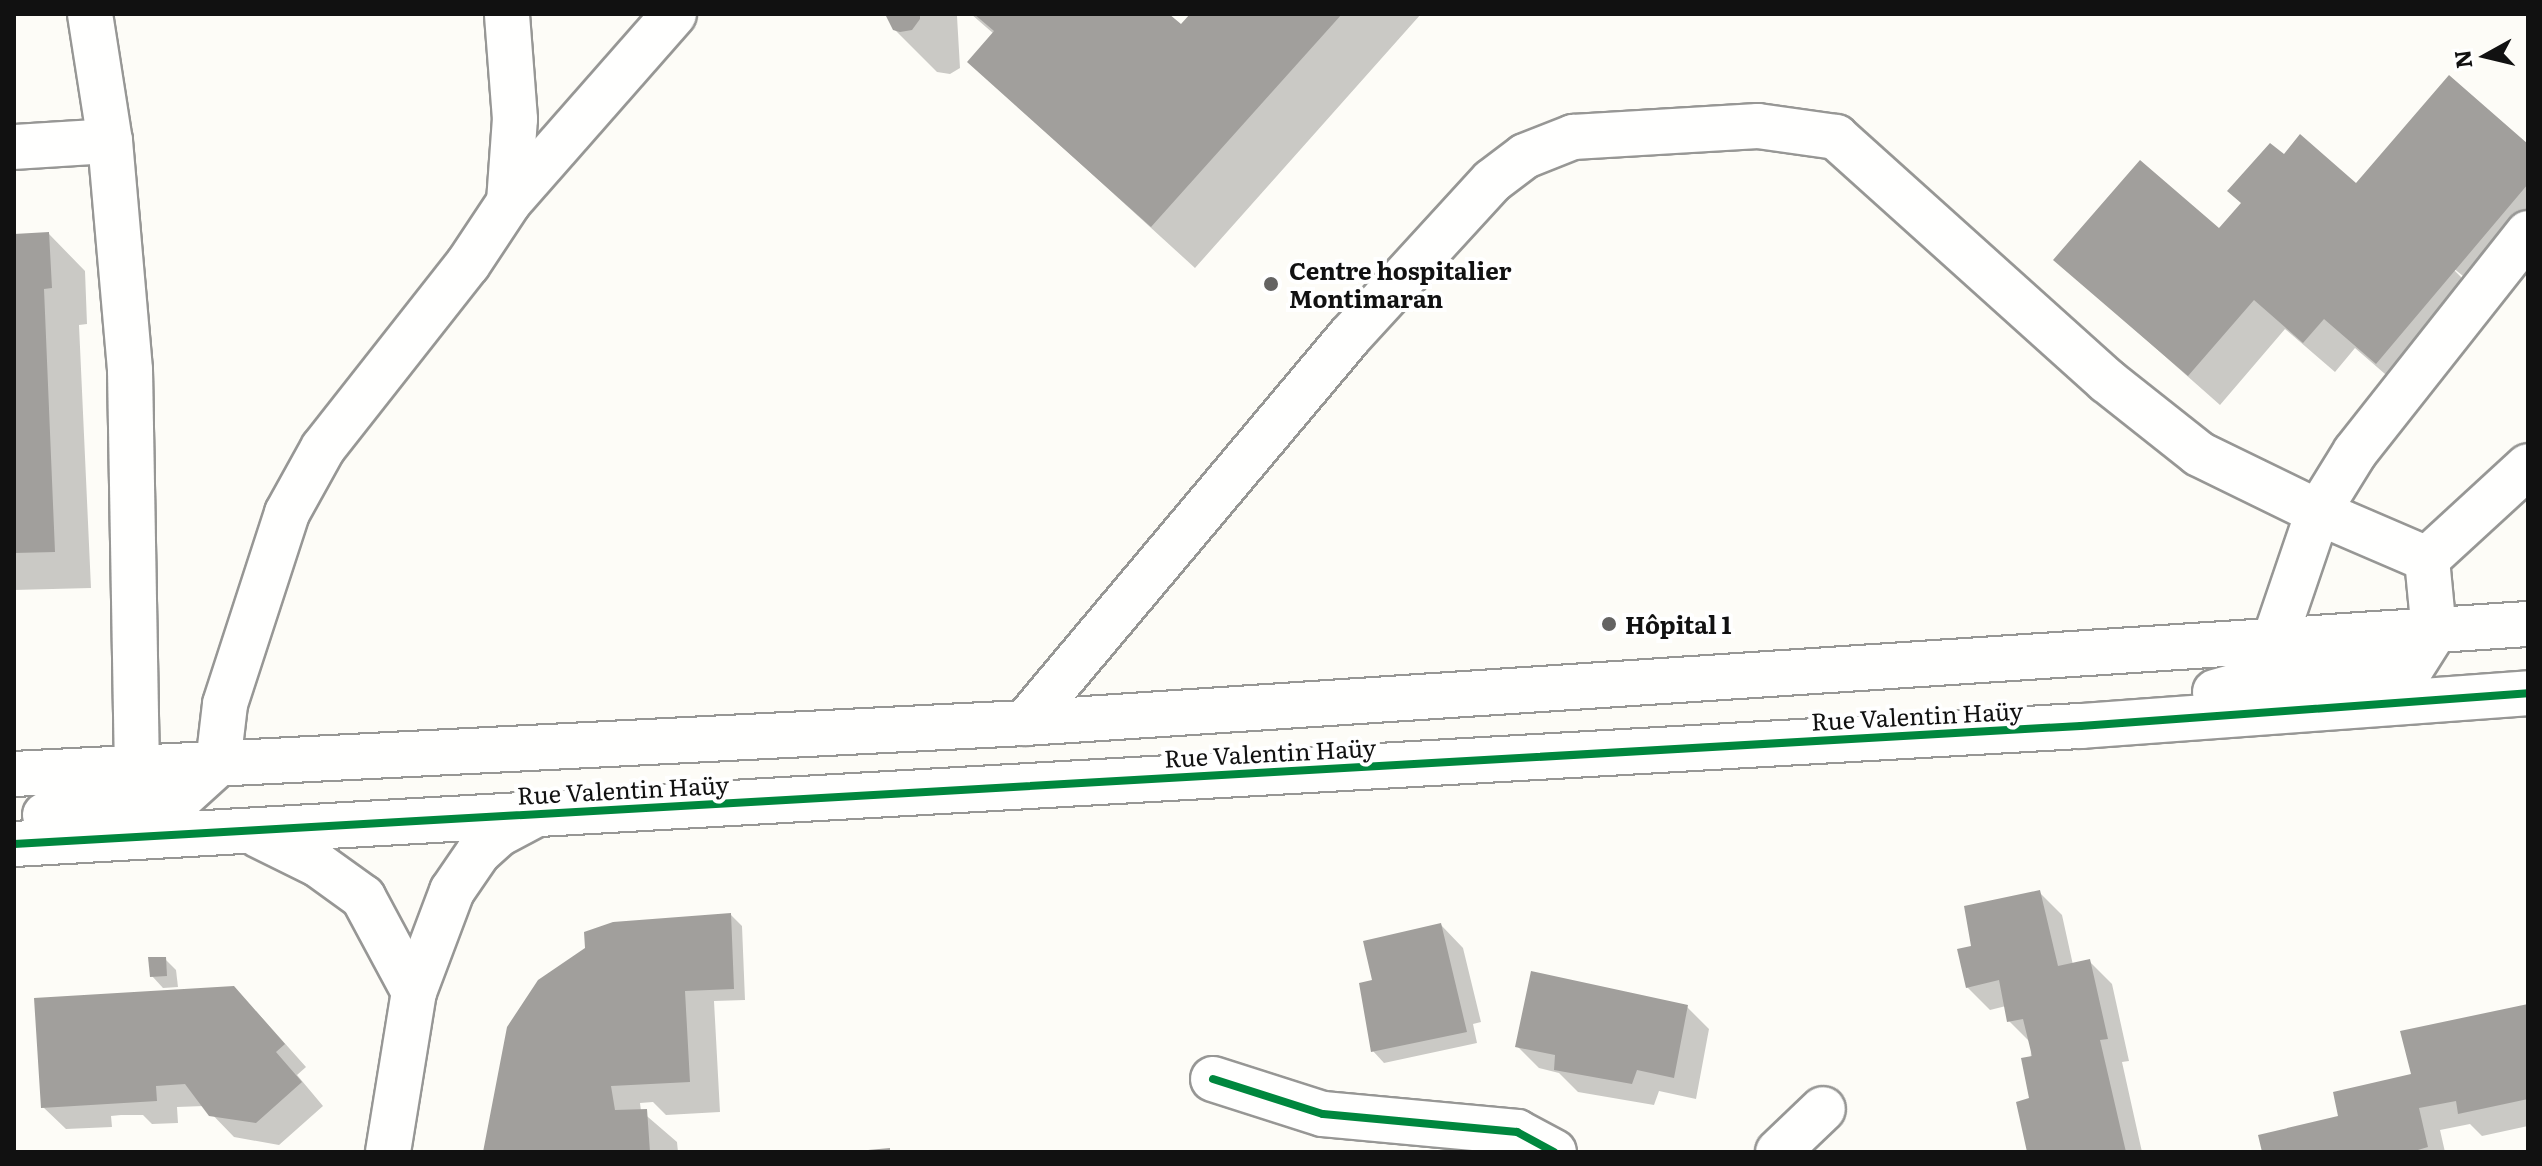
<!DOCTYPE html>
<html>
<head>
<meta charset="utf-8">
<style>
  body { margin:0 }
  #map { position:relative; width:2542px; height:1166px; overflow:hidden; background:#fdfcf7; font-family:Literata,serif }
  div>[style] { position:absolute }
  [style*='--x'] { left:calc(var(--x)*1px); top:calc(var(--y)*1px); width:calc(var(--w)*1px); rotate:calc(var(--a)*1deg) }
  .shadow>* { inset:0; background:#0003 }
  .building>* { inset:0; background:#a19f9c }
  .roads { filter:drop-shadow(2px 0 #979795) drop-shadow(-2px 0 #979795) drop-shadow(0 2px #979795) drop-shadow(0 -2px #979795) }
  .minor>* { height:44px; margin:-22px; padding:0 22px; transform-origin:22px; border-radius:22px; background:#fffffe }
  .cycleway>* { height:8px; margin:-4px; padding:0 4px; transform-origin:4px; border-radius:4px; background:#00873e }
  .dots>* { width:22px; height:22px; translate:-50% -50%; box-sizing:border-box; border:4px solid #fff; border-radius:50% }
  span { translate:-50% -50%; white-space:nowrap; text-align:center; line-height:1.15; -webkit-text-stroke:8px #fff; paint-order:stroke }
  .poi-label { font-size:24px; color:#111; font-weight:700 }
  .left { translate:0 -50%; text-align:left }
  .street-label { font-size:24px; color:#111 }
  .frame { position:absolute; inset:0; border:16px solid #111; pointer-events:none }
  .north { position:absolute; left:2446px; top:16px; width:80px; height:80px; -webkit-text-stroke:6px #fff; paint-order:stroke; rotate:262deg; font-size:22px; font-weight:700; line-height:32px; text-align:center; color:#111 }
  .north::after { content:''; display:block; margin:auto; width:28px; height:36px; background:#111; clip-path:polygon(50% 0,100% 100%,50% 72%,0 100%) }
</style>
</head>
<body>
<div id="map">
  <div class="shadow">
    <div style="clip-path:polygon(888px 14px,968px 14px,957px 16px,960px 68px,950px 74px,937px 72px,894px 29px)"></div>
    <div style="clip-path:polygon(971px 14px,1166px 14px,1181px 27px,1193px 14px,1421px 14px,1195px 268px,969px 62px,994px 34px)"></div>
    <div style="clip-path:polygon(2528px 146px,2528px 231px,2479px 289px,2447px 263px,2486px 302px,2407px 393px,2355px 348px,2335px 372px,2285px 329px,2220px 405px,2056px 260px,2220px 231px,2284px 156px,2356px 186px)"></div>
    <div style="clip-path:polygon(49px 234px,85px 271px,87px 324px,79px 325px,91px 588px,14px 590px,14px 236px)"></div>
    <div style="clip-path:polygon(2040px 893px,2062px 915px,2073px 965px,2090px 962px,2112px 984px,2129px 1061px,2122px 1062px,2142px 1152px,2029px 1152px,2031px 1043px,2009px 1021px,2006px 1006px,1990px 1010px,1967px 987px,1973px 948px)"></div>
    <div style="clip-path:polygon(731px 915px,742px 926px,745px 1000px,714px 1001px,720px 1112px,666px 1115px,653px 1102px,640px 1103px,641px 1111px,677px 1142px,678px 1152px,486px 1152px)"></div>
    <div style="clip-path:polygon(1441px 925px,1463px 948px,1481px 1022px,1473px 1024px,1477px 1043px,1384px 1063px,1373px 1051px,1375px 982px)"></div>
    <div style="clip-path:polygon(165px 959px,176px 970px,178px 987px,163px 988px,152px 976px)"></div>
    <div style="clip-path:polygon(2528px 1006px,2528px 1126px,2482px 1136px,2470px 1124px,2440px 1130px,2445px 1152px,2265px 1152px,2341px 1117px)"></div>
    <div style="clip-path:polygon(1687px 1007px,1709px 1029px,1696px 1099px,1659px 1091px,1654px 1105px,1578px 1092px,1559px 1073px,1539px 1068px,1517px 1046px)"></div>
    <div style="clip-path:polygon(256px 1011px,306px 1067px,297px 1075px,323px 1106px,279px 1145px,234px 1137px,204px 1106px,177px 1107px,178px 1123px,152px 1124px,143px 1115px,121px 1115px,111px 1116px,112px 1127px,66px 1129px,43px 1107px)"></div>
  </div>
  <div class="building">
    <div style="clip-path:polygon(885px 14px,920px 14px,920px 19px,912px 30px,900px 32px,893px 30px)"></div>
    <div style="clip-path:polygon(974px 14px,1169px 14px,1181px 24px,1190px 14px,1342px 14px,1151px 227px,967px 62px,994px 31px)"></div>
    <div style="clip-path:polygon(2449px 75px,2528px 144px,2528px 184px,2376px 364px,2324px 319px,2303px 343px,2254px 300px,2188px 376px,2053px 260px,2140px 160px,2219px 228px,2241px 203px,2227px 191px,2270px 143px,2284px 154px,2300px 134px,2356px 183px)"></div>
    <div style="clip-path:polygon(49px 232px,52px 288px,44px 289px,55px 552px,14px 553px,14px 234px)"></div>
    <div style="clip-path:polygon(2040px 890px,2058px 966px,2090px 959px,2108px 1039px,2100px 1040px,2126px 1152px,2027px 1152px,2016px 1102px,2029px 1098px,2021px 1058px,2032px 1056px,2023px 1019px,2007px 1022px,1999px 980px,1966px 988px,1957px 949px,1971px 946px,1964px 906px)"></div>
    <div style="clip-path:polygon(731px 913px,734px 989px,685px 991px,690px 1082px,611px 1086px,615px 1110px,647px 1109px,650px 1152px,483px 1152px,507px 1027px,538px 980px,585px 948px,584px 932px,613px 922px)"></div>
    <div style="clip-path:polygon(1441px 923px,1467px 1032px,1371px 1052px,1359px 983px,1372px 980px,1363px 941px)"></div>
    <div style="clip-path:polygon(148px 957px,166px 957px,167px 976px,150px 977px)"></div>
    <div style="clip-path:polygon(1531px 971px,1688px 1005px,1674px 1078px,1637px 1070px,1632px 1084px,1554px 1070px,1555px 1055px,1515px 1047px)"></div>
    <div style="clip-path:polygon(234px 986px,285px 1044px,276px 1052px,302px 1082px,256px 1123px,209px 1116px,185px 1084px,156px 1086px,157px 1101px,41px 1108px,34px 998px)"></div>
    <div style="clip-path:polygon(2528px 1004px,2528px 1099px,2458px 1114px,2456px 1101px,2419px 1108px,2428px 1147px,2411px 1152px,2262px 1152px,2258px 1135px,2338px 1116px,2333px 1092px,2411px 1074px,2400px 1031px)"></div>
    <div style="clip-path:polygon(890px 1148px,890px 1152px,868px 1152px,868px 1150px)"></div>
  </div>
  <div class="roads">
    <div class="minor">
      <div style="--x:90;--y:14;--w:129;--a:81.1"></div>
      <div style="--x:110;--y:141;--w:230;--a:85"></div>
      <div style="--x:130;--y:370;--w:397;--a:89"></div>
      <div style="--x:14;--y:147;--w:96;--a:-3.6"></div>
      <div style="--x:509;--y:202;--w:250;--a:-48.7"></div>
      <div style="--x:2427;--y:559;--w:137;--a:-42.6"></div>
      <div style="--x:2215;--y:692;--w:33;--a:-16"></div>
      <div style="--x:2247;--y:683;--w:164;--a:-4.6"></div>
      <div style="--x:2410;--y:670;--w:45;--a:-57.7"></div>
      <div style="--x:2434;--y:632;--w:73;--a:-95.5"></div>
      <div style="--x:2427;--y:559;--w:119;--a:-156.7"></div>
      <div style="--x:2318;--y:512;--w:139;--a:108.8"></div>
      <div style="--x:1025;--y:723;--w:505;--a:-49.98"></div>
      <div style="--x:1350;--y:336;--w:210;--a:-47.5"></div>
      <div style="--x:1492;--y:181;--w:41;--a:-37.1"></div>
      <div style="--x:1525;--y:156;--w:52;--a:-21.6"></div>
      <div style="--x:1573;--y:137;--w:185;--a:-3.4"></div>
      <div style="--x:1758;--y:126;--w:79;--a:8"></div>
      <div style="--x:1836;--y:137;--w:365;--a:42"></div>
      <div style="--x:2107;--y:381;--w:117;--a:38.4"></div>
      <div style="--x:2199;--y:454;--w:132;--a:26"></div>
      <div style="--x:2318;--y:512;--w:70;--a:-58.3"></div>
      <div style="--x:2355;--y:452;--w:279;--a:-51.7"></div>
      <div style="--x:14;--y:774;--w:1012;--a:-2.89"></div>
      <div style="--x:1025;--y:723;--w:1506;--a:-3.77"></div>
      <div style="--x:45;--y:815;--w:131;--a:-5.3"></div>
      <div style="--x:175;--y:803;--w:58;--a:-42.2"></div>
      <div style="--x:218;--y:764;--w:60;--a:-83.3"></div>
      <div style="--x:225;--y:704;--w:201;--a:-72"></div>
      <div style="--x:287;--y:513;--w:74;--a:-61"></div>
      <div style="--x:323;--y:448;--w:234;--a:-51.8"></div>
      <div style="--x:468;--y:264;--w:74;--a:-56.5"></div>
      <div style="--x:509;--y:202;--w:83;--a:-85.9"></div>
      <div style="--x:515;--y:119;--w:105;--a:-94.4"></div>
      <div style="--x:258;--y:835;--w:66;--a:26.2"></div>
      <div style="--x:317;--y:864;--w:57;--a:35.7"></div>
      <div style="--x:363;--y:897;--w:108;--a:61.8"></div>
      <div style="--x:414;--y:992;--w:108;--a:-69.4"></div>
      <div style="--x:452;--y:891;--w:46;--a:-55.6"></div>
      <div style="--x:478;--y:853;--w:28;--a:-42"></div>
      <div style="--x:499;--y:834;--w:40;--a:-28"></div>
      <div style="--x:14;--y:844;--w:2070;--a:-3.27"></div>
      <div style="--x:2081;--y:726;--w:448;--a:-4.2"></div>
      <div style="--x:1213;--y:1079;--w:115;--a:17.7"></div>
      <div style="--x:1323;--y:1114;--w:195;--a:5.3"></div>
      <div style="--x:1517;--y:1132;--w:42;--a:28.4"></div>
      <div style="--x:388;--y:1152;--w:162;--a:-80.8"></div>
      <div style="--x:1778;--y:1152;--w:62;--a:-43.7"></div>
    </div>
  </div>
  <div class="cycleway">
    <div style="--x:14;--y:844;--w:2070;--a:-3.27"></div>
    <div style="--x:2081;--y:726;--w:448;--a:-4.2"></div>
    <div style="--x:1213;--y:1079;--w:115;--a:17.7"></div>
    <div style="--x:1323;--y:1114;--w:195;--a:5.3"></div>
    <div style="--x:1517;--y:1132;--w:42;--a:28.4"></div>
  </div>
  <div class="dots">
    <div style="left:1271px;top:284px;background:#646362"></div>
    <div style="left:1609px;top:624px;background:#646362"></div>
  </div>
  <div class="poi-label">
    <span class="left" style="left:1289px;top:284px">Centre hospitalier<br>Montimaran</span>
    <span class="left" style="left:1625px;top:624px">Hôpital 1</span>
  </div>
  <div class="street-label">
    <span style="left:1917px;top:715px;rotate:-3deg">Rue Valentin Haüy</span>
    <span style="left:1270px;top:752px;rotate:-3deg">Rue Valentin Haüy</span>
    <span style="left:623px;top:789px;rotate:-3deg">Rue Valentin Haüy</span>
  </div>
  <div class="frame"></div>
  <div class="north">N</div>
</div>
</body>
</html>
